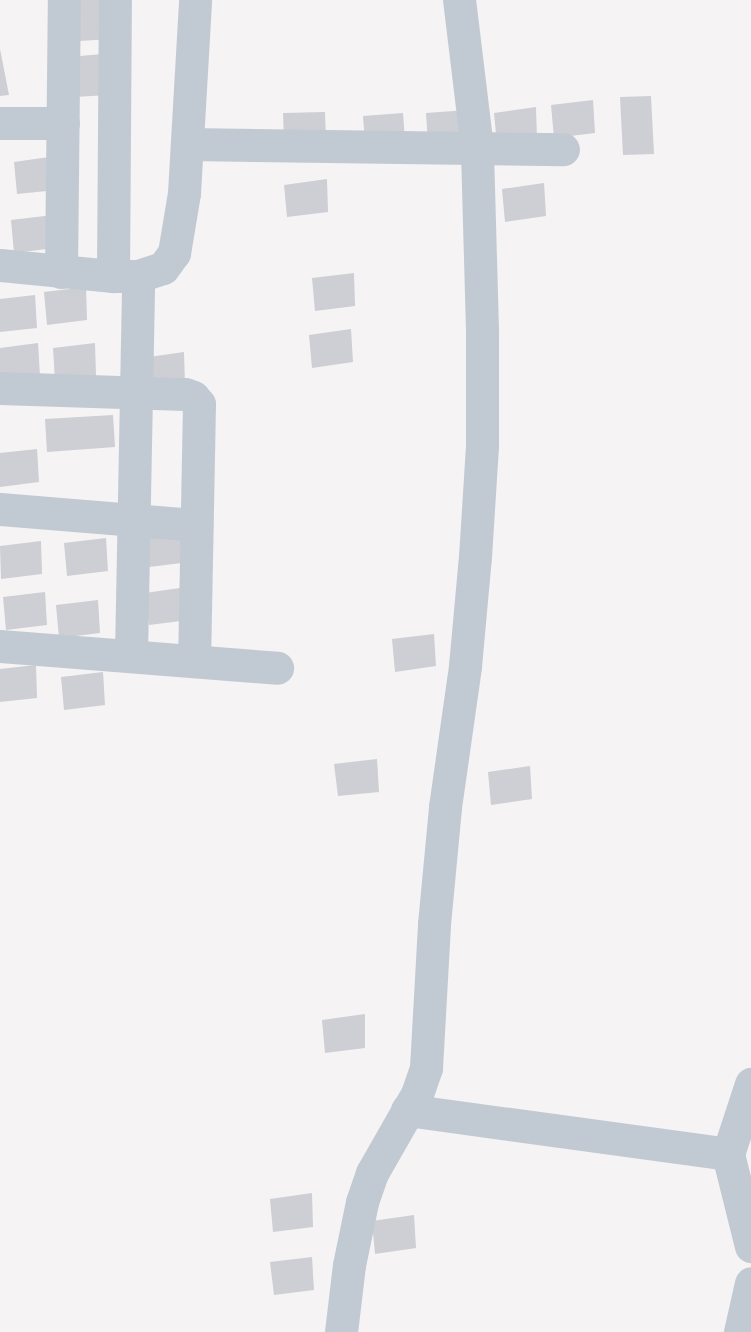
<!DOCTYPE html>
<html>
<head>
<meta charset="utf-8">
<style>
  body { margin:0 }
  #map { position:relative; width:751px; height:1332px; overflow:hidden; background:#f5f3f3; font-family:"Work Sans",sans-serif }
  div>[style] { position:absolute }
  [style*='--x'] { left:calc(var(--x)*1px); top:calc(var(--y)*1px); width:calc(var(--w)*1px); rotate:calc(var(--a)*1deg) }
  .building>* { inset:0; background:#cdcfd5 }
  .minor>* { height:33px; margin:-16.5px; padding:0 16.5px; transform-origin:16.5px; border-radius:16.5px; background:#c1cad2 }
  span { translate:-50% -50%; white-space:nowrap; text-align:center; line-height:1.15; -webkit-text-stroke:5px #fff; paint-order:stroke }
</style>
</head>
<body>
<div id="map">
  <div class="building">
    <div style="clip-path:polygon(77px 0,106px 0,112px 39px,79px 41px)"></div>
    <div style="clip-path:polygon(0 49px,9px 95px,0 96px)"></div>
    <div style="clip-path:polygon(102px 54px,108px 95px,75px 97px,69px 57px)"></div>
    <div style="clip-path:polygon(651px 96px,654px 154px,623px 155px,620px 97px)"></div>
    <div style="clip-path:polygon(593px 100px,595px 133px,554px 138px,551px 105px)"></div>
    <div style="clip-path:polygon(536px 107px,537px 140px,497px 145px,494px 113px)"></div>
    <div style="clip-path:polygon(467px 110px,469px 141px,428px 143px,426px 113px)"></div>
    <div style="clip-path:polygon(325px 112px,326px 141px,284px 142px,283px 113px)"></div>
    <div style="clip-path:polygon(403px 113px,405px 141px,365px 144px,363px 116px)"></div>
    <div style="clip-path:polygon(56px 156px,57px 190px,17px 194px,14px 162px)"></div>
    <div style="clip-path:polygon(327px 179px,328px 212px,287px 217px,284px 185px)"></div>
    <div style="clip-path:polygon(544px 183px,546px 216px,505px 222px,502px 189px)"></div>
    <div style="clip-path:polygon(53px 215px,55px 248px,14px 253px,11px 220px)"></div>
    <div style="clip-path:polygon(354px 273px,355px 306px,315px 311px,312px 278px)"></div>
    <div style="clip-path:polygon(86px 287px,87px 320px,47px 325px,44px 292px)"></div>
    <div style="clip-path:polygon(35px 295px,37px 328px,0 332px,0 299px)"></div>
    <div style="clip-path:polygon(351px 329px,353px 362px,312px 368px,309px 335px)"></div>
    <div style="clip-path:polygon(38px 343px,40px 376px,0 381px,0 348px)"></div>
    <div style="clip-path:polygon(95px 343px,96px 376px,55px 381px,53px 348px)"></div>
    <div style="clip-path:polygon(184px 352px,185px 385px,144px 391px,142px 358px)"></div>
    <div style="clip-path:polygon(113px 415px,115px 447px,47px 452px,45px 419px)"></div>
    <div style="clip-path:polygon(37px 449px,39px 482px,0 487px,0 453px)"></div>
    <div style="clip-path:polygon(188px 529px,190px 562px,149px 567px,146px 534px)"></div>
    <div style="clip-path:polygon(106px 538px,108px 571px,67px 576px,64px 543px)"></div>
    <div style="clip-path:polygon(41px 541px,42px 574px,1px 579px,0 546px)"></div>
    <div style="clip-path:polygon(187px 587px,189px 620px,149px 625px,145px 593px)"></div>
    <div style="clip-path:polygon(45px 592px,47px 625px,6px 630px,3px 597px)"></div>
    <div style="clip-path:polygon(98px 600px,100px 633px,59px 638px,56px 605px)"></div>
    <div style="clip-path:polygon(434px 634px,436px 666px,395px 672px,392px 639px)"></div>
    <div style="clip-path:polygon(36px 665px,37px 698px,0 702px,0 669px)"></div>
    <div style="clip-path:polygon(103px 672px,105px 705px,64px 710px,61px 677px)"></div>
    <div style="clip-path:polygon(377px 759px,379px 792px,338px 796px,334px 764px)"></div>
    <div style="clip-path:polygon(530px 766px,532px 799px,491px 805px,488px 772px)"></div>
    <div style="clip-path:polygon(365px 1014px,365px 1048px,325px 1053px,322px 1020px)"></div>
    <div style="clip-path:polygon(312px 1193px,313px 1227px,273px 1232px,270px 1199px)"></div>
    <div style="clip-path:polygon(414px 1215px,416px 1248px,375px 1254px,372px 1221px)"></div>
    <div style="clip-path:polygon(312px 1257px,314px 1290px,274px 1295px,270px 1262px)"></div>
  </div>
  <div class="minor">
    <div style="--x:0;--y:123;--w:63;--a:0"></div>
    <div style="--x:187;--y:144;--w:376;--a:0.8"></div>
    <div style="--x:0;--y:265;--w:114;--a:5.6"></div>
    <div style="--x:113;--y:276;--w:25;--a:0"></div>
    <div style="--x:138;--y:276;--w:26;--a:-18"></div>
    <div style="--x:163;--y:268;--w:19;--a:-54"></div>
    <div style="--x:174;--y:253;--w:61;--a:-80.5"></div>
    <div style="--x:184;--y:193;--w:193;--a:-86.7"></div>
    <div style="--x:61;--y:272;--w:272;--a:-89.4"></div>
    <div style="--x:113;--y:276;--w:276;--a:-89.6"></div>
    <div style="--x:0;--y:388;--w:185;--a:1.9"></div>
    <div style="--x:185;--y:394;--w:9;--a:21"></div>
    <div style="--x:193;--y:397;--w:9;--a:49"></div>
    <div style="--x:199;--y:404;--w:256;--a:91.1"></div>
    <div style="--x:0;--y:509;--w:197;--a:4.7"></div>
    <div style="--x:0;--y:646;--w:278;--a:4.5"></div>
    <div style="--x:131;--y:654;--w:378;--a:-88.9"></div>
    <div style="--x:407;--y:1110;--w:324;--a:7.8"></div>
    <div style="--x:728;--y:1154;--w:95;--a:76"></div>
    <div style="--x:728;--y:1154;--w:74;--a:-71.8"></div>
    <div style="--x:341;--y:1332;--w:67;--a:-83.2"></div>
    <div style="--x:349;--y:1265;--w:64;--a:-78.3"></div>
    <div style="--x:362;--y:1202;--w:31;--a:-71"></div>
    <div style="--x:372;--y:1173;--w:91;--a:-60.3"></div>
    <div style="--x:417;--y:1094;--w:28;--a:-71"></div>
    <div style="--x:426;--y:1068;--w:144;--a:-86.8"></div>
    <div style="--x:434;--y:924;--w:118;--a:-84.6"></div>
    <div style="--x:445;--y:807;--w:142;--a:-81.9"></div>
    <div style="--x:465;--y:666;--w:109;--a:-84.8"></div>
    <div style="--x:475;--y:557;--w:112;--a:-86.4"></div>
    <div style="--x:482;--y:445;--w:115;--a:-90"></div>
    <div style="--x:482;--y:330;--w:182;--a:-91.6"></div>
    <div style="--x:477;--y:148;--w:149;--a:-96.9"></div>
    <div style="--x:740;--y:1332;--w:50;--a:-77.3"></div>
  </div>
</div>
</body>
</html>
